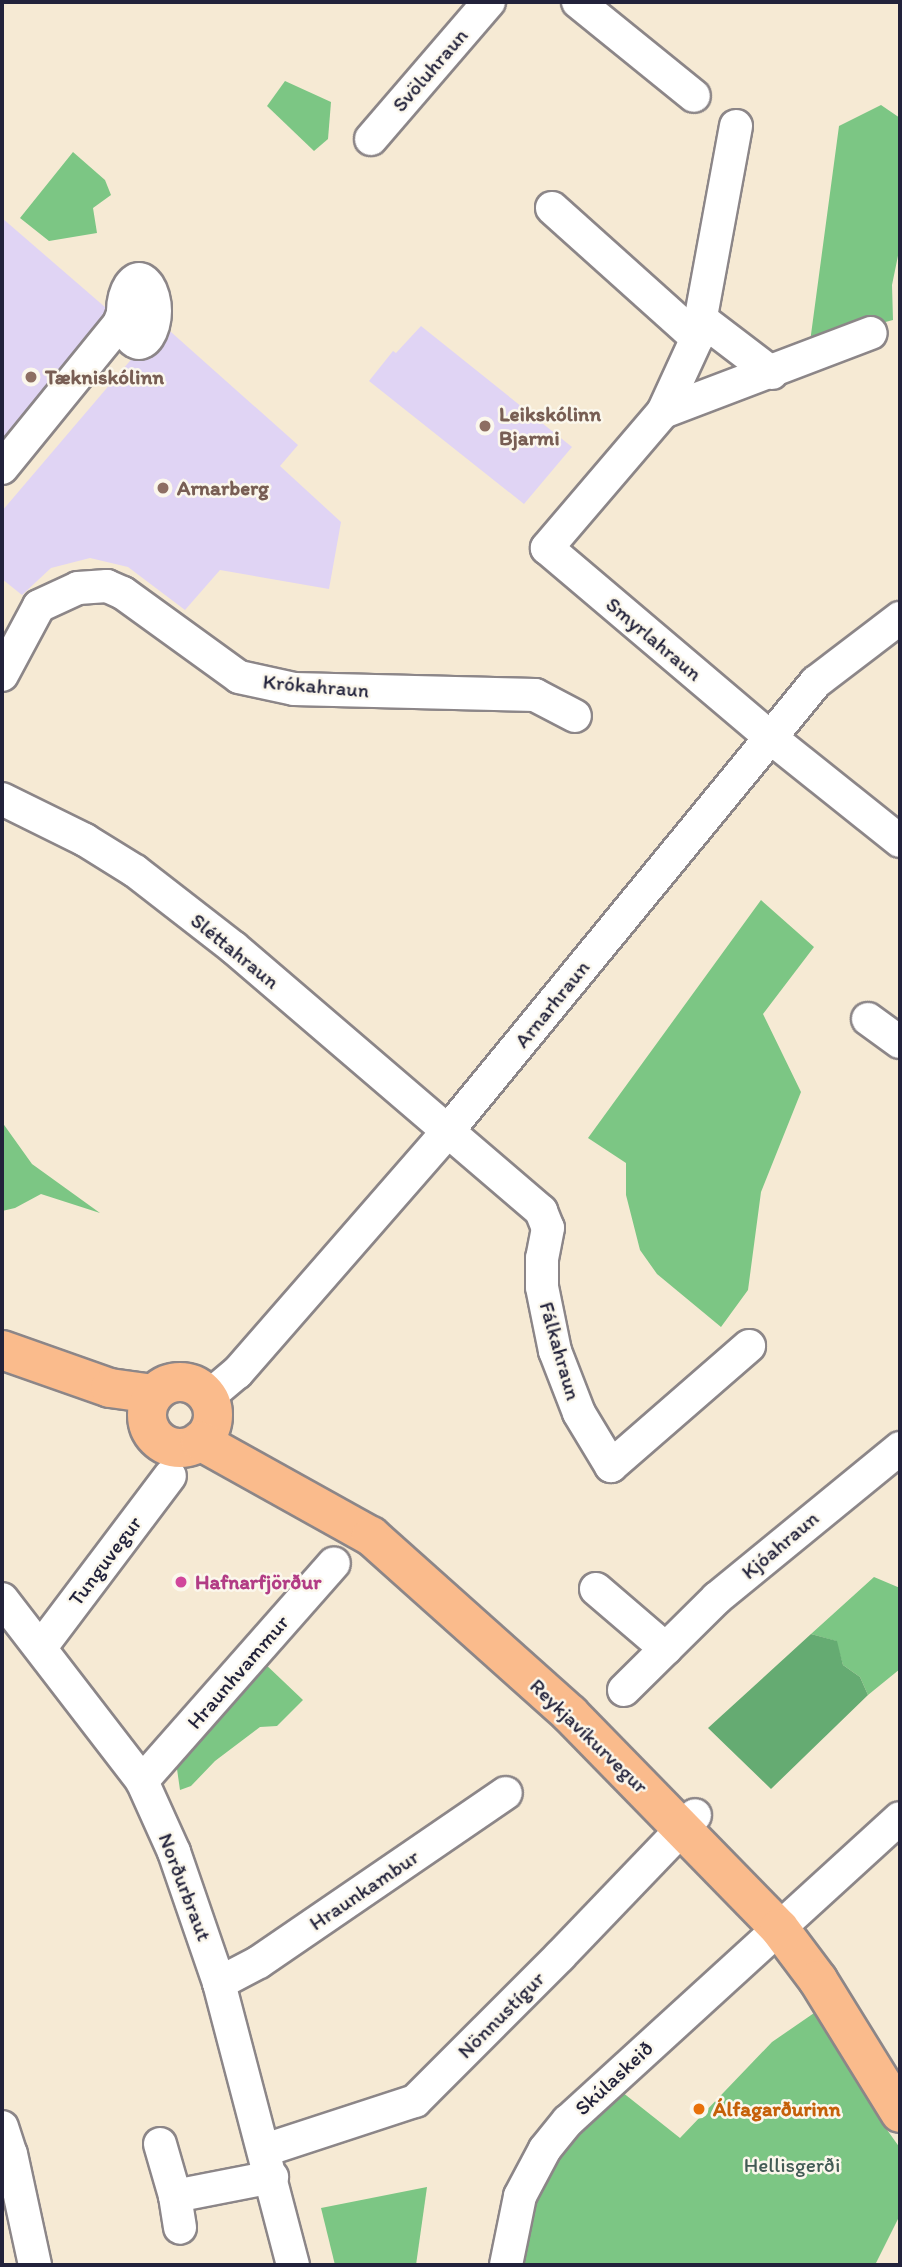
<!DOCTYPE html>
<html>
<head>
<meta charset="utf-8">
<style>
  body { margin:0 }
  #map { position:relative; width:902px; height:2267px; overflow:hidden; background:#f6ead4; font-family:Itim,sans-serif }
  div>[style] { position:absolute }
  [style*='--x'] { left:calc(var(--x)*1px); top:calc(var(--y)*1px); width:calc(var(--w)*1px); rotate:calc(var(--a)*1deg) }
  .built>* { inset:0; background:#e0d4f4 }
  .green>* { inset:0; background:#7cc684 }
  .forest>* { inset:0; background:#65ab72 }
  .roads { filter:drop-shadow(2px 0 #8c8688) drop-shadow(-2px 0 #8c8688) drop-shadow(0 2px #8c8688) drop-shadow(0 -2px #8c8688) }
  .minor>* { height:32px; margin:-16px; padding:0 16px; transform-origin:16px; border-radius:16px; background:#fff }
  .minor>.ring { margin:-16px; padding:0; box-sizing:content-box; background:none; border:32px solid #fff; border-radius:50% }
  .major>* { height:38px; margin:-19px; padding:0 19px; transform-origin:19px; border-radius:19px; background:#fabb8c }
  .major>.ring { margin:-19px; padding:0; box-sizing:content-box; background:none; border:38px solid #fabb8c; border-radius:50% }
  .dots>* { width:19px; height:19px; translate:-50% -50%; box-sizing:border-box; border:4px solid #fbf7ec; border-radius:50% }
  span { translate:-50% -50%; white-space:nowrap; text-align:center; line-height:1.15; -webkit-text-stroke:5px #fbf7ec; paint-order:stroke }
  .street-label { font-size:21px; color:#22223b }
  .education-label { font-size:21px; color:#785e54; font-weight:700 }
  .left { translate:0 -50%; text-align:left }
  .hotel-label { font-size:21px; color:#b23c85; font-weight:700 }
  .food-label { font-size:21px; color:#c56008; font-weight:700 }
  .park-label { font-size:21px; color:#425b55 }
  .frame { position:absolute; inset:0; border:4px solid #22223b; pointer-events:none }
</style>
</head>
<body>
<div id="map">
  <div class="built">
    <div style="clip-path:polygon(2px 218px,113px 314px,2px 445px)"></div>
    <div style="clip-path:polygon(421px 326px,572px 447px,524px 504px,369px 381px,393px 351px,396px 353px)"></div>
    <div style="clip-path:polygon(171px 332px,298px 445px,280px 466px,341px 522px,329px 589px,220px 570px,185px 610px,128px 567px,90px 558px,51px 568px,22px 595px,2px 579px,2px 511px,152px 335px)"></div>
  </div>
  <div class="green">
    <div style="clip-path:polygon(285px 81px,331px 102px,328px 139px,314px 151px,267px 106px)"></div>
    <div style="clip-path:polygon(881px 105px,900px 118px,900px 246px,892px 285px,893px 320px,810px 342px,839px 126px)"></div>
    <div style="clip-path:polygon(73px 152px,105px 180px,111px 195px,93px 208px,97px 233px,49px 241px,20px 218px)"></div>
    <div style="clip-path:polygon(761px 900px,814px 947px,763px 1014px,801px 1092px,761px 1192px,748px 1290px,721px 1327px,657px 1274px,640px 1250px,626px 1195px,626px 1163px,588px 1138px)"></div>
    <div style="clip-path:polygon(2px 1122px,32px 1164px,100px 1213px,41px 1194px,15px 1208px,2px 1211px)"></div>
    <div style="clip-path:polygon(874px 1577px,900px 1588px,900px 1669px,868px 1695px,860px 1677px,843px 1665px,836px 1641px,811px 1634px)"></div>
    <div style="clip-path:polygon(262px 1661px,303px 1700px,277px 1726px,260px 1727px,215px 1761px,191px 1786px,180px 1790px,176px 1762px)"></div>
    <div style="clip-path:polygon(817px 2011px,885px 2127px,900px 2148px,900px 2215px,875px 2265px,513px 2265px,549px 2154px,622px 2092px,680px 2138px,772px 2042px)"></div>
    <div style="clip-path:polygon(427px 2187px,416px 2265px,335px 2265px,321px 2208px)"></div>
  </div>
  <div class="forest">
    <div style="clip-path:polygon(811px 1634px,837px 1641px,843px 1665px,860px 1677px,868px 1695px,771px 1789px,708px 1728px)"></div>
  </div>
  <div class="roads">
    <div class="minor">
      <div style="--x:578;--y:2;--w:149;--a:39"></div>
      <div style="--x:736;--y:126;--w:216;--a:100.4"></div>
      <div style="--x:697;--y:338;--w:81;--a:114.7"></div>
      <div style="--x:663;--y:412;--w:179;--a:130.5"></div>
      <div style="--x:547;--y:548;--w:294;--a:40.3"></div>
      <div style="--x:771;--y:738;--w:165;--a:38.6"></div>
      <div style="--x:371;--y:139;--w:181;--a:-49.3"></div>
      <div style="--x:552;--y:208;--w:195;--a:41.9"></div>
      <div class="ring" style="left:123px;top:279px;width:-4px;height:-4px"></div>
      <div style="--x:701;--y:319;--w:89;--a:37.3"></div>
      <div style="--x:663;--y:412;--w:222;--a:-20.8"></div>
      <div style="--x:2;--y:468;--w:186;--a:-50.9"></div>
      <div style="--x:119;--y:324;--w:22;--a:-69"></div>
      <div style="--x:2;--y:675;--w:78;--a:-61.8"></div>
      <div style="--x:39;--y:606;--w:43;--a:-24.8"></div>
      <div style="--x:78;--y:588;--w:29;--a:-4"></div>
      <div style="--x:107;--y:586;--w:17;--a:24"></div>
      <div style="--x:123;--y:593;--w:143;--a:35.9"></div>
      <div style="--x:239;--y:677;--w:56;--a:12.3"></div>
      <div style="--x:294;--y:689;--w:241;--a:1.4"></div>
      <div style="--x:535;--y:695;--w:45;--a:27.7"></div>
      <div style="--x:2;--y:799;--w:93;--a:26.3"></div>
      <div style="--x:85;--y:840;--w:59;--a:31.8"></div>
      <div style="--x:135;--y:871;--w:124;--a:37.8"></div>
      <div style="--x:233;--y:947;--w:406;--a:40.6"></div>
      <div style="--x:541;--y:1211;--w:18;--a:68"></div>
      <div style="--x:548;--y:1228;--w:31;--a:101"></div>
      <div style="--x:542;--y:1258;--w:29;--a:90"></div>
      <div style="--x:542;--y:1287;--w:65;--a:78.5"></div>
      <div style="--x:555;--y:1351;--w:66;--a:68.8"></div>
      <div style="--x:579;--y:1413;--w:62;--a:58.9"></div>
      <div style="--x:611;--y:1466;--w:183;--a:-41"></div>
      <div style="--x:868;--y:1019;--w:39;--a:36"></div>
      <div style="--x:208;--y:1397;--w:38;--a:-40"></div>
      <div style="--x:237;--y:1373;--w:320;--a:-48.9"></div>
      <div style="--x:447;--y:1132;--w:582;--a:-50.65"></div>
      <div style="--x:816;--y:682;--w:106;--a:-37.3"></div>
      <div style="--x:596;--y:1589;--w:92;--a:40.6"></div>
      <div style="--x:2;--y:1599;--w:230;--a:52.4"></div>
      <div style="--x:142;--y:1781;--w:78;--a:65.7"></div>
      <div style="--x:174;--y:1852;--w:139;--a:71"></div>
      <div style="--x:219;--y:1983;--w:292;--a:75.3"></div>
      <div style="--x:41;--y:1647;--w:214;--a:-53"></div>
      <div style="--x:624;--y:1690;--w:131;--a:-44.7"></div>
      <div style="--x:717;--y:1598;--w:237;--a:-39.3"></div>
      <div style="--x:142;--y:1781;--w:290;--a:-48.6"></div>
      <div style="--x:219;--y:1983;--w:45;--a:-27.7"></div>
      <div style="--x:259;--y:1962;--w:299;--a:-34.4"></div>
      <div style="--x:2;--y:2127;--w:28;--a:72"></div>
      <div style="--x:11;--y:2154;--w:114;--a:77.8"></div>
      <div style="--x:160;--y:2144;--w:54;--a:73.9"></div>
      <div style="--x:175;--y:2196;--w:99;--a:-11.1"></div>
      <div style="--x:265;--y:2150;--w:158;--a:-18.1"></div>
      <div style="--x:415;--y:2101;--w:205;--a:-45"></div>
      <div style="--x:560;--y:1956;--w:195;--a:-46.2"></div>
      <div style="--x:175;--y:2196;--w:32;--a:81"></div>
      <div style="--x:506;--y:2265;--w:70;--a:-78.5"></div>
      <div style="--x:520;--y:2196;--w:53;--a:-62"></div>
      <div style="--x:545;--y:2149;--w:36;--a:-51"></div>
      <div style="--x:568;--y:2121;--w:449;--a:-42.4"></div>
    </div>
    <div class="major">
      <div style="--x:2;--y:1350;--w:114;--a:19.4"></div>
      <div style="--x:110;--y:1388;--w:44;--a:7.8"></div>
      <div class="ring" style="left:147px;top:1382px;width:28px;height:28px"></div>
      <div style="--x:200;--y:1441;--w:196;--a:29.1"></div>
      <div style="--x:371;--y:1536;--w:267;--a:41.8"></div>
      <div style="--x:570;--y:1714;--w:299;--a:45.7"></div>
      <div style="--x:779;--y:1928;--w:65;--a:53.1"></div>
      <div style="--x:818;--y:1980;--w:156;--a:58.3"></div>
    </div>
  </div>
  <div class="dots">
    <div style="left:31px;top:377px;background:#8d6e63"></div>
    <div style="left:485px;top:426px;background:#8d6e63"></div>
    <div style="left:163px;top:488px;background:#8d6e63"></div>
    <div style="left:181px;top:1582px;background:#d1479c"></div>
    <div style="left:699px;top:2109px;background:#e8710a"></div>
  </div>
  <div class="street-label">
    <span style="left:430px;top:70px;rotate:-49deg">Svöluhraun</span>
    <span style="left:654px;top:639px;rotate:40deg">Smyrlahraun</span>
    <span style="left:316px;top:686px;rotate:5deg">Krókahraun</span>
    <span style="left:235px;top:951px;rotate:39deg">Sléttahraun</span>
    <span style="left:552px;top:1004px;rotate:-51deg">Arnarhraun</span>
    <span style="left:560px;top:1351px;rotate:74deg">Fálkahraun</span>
    <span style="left:780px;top:1545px;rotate:-40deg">Kjóahraun</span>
    <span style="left:105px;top:1561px;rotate:-53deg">Tunguvegur</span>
    <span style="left:238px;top:1672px;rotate:-49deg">Hraunhvammur</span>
    <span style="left:589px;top:1736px;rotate:44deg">Reykjavíkurvegur</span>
    <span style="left:185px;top:1887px;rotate:69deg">Norðurbraut</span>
    <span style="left:364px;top:1890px;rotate:-34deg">Hraunkambur</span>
    <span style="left:501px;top:2015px;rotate:-45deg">Nönnustígur</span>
    <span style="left:614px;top:2078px;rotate:-43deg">Skúlaskeið</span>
  </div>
  <div class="education-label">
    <span class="left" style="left:45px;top:377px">Tækniskólinn</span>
    <span class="left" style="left:499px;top:426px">Leikskólinn<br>Bjarmi</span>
    <span class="left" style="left:177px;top:488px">Arnarberg</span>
  </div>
  <div class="hotel-label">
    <span class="left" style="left:195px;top:1582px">Hafnarfjörður</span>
  </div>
  <div class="food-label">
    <span class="left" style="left:713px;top:2109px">Álfagarðurinn</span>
  </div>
  <div class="park-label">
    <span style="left:792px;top:2165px">Hellisgerði</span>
  </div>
  <div class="frame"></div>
</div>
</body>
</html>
